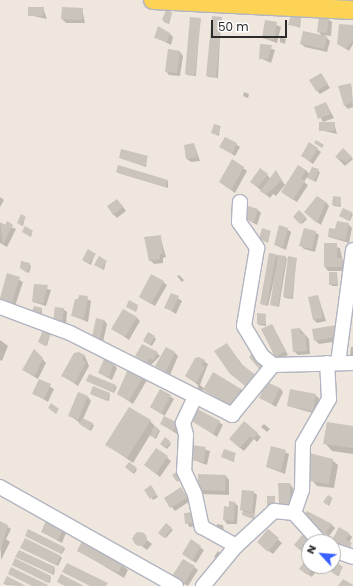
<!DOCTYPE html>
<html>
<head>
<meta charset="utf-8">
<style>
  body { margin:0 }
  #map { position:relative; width:353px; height:586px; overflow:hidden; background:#efe7dd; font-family:Poppins,sans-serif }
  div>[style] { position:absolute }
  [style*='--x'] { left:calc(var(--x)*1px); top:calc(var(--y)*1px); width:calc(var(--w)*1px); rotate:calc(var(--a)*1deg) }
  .shadow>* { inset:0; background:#0003 }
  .building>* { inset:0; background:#cac4bd }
  .round { border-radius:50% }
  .roads { filter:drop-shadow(1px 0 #b1b4c1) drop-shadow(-1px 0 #b1b4c1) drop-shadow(0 1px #b1b4c1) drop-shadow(0 -1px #b1b4c1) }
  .minor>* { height:14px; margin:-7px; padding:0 7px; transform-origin:7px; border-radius:7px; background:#fff }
  .major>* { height:18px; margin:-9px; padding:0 9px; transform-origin:9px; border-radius:9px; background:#fcd355 }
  span { translate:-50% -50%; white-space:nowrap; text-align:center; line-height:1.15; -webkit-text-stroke:3px #fff; paint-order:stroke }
  .north { position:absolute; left:301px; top:534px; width:40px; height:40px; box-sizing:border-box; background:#fff; border:1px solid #ababab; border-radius:50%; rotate:296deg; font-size:11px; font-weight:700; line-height:16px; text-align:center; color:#2c2c2c }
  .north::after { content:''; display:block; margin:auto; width:14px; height:18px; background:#3a61ff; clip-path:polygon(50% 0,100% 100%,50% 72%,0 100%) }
  .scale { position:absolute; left:211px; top:20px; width:76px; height:18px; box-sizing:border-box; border:2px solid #2c2c2c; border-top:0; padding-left:5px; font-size:12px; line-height:14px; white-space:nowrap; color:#2c2c2c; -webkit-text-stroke:3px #fff; paint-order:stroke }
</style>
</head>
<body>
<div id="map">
  <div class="shadow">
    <div style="clip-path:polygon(43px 8px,47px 19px,29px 15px)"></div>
    <div style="clip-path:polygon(82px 9px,85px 23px,66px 23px,62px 19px)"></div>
    <div style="clip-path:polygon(172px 13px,169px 24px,164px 22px,163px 20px)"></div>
    <div style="clip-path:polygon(221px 18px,218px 78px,209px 77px,207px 76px)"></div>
    <div style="clip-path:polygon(200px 19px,196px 76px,187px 75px,186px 73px)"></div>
    <div style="clip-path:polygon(301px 19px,300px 28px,290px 24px)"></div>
    <div style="clip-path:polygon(328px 19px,332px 22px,331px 36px,324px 35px,330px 41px,327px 52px,305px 47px,301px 44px,323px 37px,318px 31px)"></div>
    <div style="clip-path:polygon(266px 21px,281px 27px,277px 43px,263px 38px)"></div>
    <div style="clip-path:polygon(353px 26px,353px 44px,349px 51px,338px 43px)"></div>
    <div style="clip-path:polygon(170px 34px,173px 37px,171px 45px,155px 37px)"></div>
    <div style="clip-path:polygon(280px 37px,286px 39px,285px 44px,280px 42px)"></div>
    <div style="clip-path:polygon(261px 45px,275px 50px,271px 63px,260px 58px)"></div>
    <div style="clip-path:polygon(180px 52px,183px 56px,180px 76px,169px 75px,166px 71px)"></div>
    <div style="clip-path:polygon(321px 74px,330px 88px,320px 94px,317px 91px)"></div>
    <div style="clip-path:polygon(351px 84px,353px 107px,348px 109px,345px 106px)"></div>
    <div style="clip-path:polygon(244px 92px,249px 94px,248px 98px,243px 96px)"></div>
    <div style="clip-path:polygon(326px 103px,334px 118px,323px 122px,315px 108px)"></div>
    <div style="clip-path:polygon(334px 123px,337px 134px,320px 130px)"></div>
    <div style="clip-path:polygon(220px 127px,219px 136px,212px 133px)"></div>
    <div style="clip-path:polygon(194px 144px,200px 161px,191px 162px,187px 159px)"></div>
    <div style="clip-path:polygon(236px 144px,240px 147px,235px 156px,221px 147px)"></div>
    <div style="clip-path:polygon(317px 149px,321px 152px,313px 164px,302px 156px)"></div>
    <div style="clip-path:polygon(343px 150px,353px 159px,345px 166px,336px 157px)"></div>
    <div style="clip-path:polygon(147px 157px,146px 167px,120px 158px)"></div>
    <div style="clip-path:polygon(118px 166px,168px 181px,168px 188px,118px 173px)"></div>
    <div style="clip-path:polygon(243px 168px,247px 171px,235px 193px,220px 182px)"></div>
    <div style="clip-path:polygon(312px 168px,320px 172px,316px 182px,307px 177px,304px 182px,308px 185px,297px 202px,286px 195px,306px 170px,310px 175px)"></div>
    <div style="clip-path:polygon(276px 172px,285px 185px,276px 196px,273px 194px,270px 198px,251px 182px,267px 175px,271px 179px)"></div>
    <div style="clip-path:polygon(0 197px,4px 200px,0 207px)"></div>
    <div style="clip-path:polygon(340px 198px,341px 207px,334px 206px,333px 205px)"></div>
    <div style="clip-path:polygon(326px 202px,329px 206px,321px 225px,309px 216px)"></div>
    <div style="clip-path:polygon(121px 204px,126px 211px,117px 218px,113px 214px)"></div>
    <div style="clip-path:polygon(343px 209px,353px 214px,350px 221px,340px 216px)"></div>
    <div style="clip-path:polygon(258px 210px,261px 213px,257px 225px,245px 218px)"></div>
    <div style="clip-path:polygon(299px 212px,307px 219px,302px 224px,294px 217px)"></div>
    <div style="clip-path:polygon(25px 217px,23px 226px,19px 224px)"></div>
    <div style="clip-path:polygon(0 223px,16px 229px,7px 247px,0 243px)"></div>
    <div style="clip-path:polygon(348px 224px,352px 228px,349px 243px,329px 237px)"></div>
    <div style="clip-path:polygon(287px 229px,291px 232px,286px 250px,275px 245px)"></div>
    <div style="clip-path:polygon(32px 232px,31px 237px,25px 233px)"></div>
    <div style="clip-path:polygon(270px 232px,268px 243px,260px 239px)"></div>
    <div style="clip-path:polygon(315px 232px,319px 235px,315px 252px,304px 249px,301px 246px)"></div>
    <div style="clip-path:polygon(160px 236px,166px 257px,163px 258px,163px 263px,154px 264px,150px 260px)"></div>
    <div style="clip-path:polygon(325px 244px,340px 248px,345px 271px,328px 271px,325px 267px)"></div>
    <div style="clip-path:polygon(95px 254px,91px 265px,84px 261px)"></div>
    <div style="clip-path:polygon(276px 255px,287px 258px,279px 307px,271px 305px,277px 267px,268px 306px,261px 304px)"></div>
    <div style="clip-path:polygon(296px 259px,293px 299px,285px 298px,284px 296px)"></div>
    <div style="clip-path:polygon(106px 262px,104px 270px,97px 266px)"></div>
    <div style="clip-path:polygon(29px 264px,31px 266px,29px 273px,22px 269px)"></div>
    <div style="clip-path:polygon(337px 273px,338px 286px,332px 286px,330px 284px)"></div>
    <div style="clip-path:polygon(7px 274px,23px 282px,15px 306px,0 299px)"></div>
    <div style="clip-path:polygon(179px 275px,184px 280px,182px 282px,177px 276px)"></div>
    <div style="clip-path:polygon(163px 282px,167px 285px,155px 306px,140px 297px)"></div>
    <div style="clip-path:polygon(35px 285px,51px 290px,46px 306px,33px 302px)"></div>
    <div style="clip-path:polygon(172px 294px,182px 301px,176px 314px,165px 307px)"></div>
    <div style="clip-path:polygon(80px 296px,91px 301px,88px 322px,73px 316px)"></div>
    <div style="clip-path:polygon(318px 296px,326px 321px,317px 323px,314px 320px)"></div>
    <div style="clip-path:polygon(138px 306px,136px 312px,127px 307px)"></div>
    <div style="clip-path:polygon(42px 309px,42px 315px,35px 313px)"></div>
    <div style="clip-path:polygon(63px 309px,67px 312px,66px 325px,58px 325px)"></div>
    <div style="clip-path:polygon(265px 315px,266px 326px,259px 325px,258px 324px)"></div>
    <div style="clip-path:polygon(136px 317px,140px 321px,129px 340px,113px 329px)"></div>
    <div style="clip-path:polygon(104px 320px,107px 324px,103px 342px,93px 337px)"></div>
    <div style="clip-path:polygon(272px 325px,288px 355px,279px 359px,275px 356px)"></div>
    <div style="clip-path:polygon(336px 326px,339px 341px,319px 344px,315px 340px)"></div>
    <div style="clip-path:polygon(300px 329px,309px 339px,310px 354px,298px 355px,294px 351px)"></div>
    <div style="clip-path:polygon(148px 333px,156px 339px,152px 346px,145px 342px)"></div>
    <div style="clip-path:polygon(50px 335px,47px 346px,39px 342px)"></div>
    <div style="clip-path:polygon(0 340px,8px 346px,2px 361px,0 360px)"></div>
    <div style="clip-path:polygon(227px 344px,244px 367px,254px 393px,231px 374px)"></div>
    <div style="clip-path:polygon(351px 347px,353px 347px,353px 357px,350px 355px)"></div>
    <div style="clip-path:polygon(34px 350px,46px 363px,38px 379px,23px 370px)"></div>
    <div style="clip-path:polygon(157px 353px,160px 356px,151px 365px,136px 356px)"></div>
    <div style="clip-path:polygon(175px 353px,178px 356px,170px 375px,156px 366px)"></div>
    <div style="clip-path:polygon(74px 354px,85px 356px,89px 366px,78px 386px,63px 376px)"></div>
    <div style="clip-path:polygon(204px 361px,208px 364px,200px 385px,205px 389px,241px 389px,246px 395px,237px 411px,203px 389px,201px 392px,198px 390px,198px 385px,186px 376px)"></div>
    <div style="clip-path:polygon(113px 364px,117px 368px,112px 380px,99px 373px)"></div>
    <div style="clip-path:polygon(144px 376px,147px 380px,133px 404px,118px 394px)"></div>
    <div style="clip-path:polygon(40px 380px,54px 389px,48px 402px,33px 393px)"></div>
    <div style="clip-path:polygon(87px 381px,115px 386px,117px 387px,114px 393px)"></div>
    <div style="clip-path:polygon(94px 388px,110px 394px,109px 401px,93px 395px)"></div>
    <div style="clip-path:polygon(280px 388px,283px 392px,276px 407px,261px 398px)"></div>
    <div style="clip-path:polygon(160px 390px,174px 399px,164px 417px,181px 427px,177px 434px,161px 424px,165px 416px,151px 407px)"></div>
    <div style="clip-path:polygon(315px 395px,319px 398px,316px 414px,288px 406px)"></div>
    <div style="clip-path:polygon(88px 397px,91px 401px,83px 419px,94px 425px,91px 431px,69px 415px)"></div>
    <div style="clip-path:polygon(189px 418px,219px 422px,223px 425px,217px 437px)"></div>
    <div style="clip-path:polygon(150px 421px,160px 431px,156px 439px,150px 435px,133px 463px,106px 444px)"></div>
    <div style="clip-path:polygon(244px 423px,261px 437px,257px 442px,254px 439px,244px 451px,234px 443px)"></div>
    <div style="clip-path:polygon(264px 424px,270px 429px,267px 432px,261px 427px)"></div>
    <div style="clip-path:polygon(353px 429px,353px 454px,332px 451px,325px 443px)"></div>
    <div style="clip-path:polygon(165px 439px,171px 444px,167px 449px,161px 444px)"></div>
    <div style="clip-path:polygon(193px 446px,210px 451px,207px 465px,191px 459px)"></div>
    <div style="clip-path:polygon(272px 447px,289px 454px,285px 474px,267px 467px)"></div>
    <div style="clip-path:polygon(157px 449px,171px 461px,160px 477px,145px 465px)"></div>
    <div style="clip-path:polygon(235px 454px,234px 462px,224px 458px)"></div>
    <div style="clip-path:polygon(310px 455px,332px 460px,338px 465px,334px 488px,317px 486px,312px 480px)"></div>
    <div style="clip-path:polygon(130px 463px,137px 470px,134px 474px,126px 467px)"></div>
    <div style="clip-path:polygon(226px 476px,229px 480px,229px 495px,202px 494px,199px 490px)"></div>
    <div style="clip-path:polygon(290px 484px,293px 488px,293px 508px,283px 508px)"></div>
    <div style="clip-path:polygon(152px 488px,158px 497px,153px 500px,146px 490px)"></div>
    <div style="clip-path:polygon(181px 488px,190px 501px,175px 511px,165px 498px)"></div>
    <div style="clip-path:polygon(253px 492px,257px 495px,254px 519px,241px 510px)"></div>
    <div style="clip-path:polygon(332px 499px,329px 506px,326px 503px)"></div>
    <div style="clip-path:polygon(235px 503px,238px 506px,237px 524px,227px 524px,224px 520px)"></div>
    <div style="clip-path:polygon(185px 514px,199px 526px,189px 527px)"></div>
    <div style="clip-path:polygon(0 522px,11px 529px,6px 539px,10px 542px,1px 560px)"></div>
    <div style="clip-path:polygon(307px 522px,331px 524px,335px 528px,329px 536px)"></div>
    <div style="clip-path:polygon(217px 524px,223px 525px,224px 531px,216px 529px)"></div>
    <div style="clip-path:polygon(166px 525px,173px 530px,166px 538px,159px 533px)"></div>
    <div style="clip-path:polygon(63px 530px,66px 533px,62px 543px,42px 532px)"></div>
    <div style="clip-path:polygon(268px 531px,282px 543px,273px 554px,262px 546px)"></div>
    <div style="clip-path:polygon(137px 532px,152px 544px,147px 550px,132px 539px)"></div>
    <div style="clip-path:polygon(349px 534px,352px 537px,349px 543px,353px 551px,336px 546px)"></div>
    <div style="clip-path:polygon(26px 536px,64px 547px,65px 549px,62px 554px)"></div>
    <div style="clip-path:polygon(308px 540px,302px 551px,297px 547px)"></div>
    <div style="clip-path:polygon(191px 541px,204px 550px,196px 563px,183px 554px)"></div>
    <div style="clip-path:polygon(23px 549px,60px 556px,62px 558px,58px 566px)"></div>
    <div style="clip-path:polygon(19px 551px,55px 568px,54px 575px,18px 558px)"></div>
    <div style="clip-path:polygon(79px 551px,122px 565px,128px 570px,124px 578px)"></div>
    <div style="clip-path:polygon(218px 551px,222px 555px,219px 561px,214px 557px)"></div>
    <div style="clip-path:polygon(309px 557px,309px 566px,318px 568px,312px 577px,304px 572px)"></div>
    <div style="clip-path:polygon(16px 560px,51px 577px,50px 583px,15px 566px)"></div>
    <div style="clip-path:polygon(194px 567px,198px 570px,188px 586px,177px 580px)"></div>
    <div style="clip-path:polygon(342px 567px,339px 576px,332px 572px)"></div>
    <div style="clip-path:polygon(7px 578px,24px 586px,6px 585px)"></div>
  </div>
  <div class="building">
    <div style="clip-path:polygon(28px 7px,44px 7px,43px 16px,28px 16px)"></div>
    <div style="clip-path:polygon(62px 7px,83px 8px,82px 20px,61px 19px)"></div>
    <div style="clip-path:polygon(166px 10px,172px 12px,168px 23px,162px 20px)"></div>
    <div style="clip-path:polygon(291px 15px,301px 18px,299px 27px,288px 25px)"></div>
    <div style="clip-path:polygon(212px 16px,222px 17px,216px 77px,206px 76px)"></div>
    <div style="clip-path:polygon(190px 17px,201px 18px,195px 75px,185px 74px)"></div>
    <div style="clip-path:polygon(319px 17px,329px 18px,327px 33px,317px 32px)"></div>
    <div style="clip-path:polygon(265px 20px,277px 22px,274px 40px,262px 38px)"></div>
    <div style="clip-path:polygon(339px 24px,353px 25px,353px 40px,346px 49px,337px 44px)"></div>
    <div style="clip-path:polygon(158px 26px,170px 33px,167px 42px,154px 38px)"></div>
    <div style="clip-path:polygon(303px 31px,327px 36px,324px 49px,300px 44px)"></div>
    <div style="clip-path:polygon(260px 44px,272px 45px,268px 59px,259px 59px)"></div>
    <div style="clip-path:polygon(168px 49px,180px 51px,177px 73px,165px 72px)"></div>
    <div style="clip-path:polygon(321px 73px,328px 84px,316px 91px,309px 80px)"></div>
    <div style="clip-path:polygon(351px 83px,353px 102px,344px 106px,338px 86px)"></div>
    <div style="clip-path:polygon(326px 102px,331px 114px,318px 119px,314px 107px)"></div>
    <div style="clip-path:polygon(319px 122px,335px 122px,334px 131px,319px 131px)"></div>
    <div style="clip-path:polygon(214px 124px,221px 126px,218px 135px,211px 133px)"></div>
    <div style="clip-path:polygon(225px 137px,237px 143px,232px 154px,219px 147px)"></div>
    <div style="clip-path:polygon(316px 140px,324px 145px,322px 148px,314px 143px)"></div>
    <div style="clip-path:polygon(309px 142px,318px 148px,310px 161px,301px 156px)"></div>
    <div style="clip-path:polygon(194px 143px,197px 157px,186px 159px,184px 145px)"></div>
    <div style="clip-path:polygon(343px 148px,352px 157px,347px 162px,335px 157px)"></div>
    <div style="clip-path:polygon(121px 149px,148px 156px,145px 166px,119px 158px)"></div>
    <div style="clip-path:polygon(232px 159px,244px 167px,231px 190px,219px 182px)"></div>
    <div style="clip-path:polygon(118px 165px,168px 180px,166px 187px,116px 172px)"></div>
    <div style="clip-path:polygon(298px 165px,306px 170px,301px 178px,305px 181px,293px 200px,281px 192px)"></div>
    <div style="clip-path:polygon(312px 167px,319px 169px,314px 181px,307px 178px)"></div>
    <div style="clip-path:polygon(260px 168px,268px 174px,258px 187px,250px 182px)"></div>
    <div style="clip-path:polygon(276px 170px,282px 180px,266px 195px,260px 191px)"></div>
    <div style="clip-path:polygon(317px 196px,326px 202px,317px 223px,304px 212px)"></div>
    <div style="clip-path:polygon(333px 196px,341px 197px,340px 206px,332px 205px)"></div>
    <div style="clip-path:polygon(117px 199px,123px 207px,113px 215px,107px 206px)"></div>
    <div style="clip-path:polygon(248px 206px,258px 209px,254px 222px,244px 218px)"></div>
    <div style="clip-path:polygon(343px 208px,352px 212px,349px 221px,339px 216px)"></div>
    <div style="clip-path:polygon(299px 210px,306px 217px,300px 224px,293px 217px)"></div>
    <div style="clip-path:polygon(21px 214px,26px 217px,21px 225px,17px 223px)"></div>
    <div style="clip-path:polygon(7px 221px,13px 225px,3px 244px,0 222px,5px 225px)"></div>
    <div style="clip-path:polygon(337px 221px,349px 223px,346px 240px,328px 237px,329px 228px,335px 229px)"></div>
    <div style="clip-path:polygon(279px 225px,288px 228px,283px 247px,274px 245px)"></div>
    <div style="clip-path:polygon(25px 226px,33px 231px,29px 236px,22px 232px)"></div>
    <div style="clip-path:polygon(262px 228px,271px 231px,267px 242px,259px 239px)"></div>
    <div style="clip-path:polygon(304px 228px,316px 231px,312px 249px,299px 246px)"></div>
    <div style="clip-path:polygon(161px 235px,163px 254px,160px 254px,160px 259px,149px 261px,144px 237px)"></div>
    <div style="clip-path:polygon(324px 243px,337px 243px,337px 258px,342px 258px,342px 267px,324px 267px)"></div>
    <div style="clip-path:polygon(88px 249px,96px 254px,89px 264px,82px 260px)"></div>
    <div style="clip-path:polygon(269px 253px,276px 254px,267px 305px,260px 304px)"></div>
    <div style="clip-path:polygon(278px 255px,286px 256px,278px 306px,270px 305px)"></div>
    <div style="clip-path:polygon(99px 256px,107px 261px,102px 269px,94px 265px)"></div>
    <div style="clip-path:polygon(288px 256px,297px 258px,292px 298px,283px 297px)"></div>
    <div style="clip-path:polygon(21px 261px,30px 263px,27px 273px,20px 268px)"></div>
    <div style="clip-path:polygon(329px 272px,337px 272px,337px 284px,329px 285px)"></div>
    <div style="clip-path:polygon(7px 273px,20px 277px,12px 303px,0 299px)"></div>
    <div style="clip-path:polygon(151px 274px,164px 281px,151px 304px,139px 297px)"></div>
    <div style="clip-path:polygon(34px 284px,48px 285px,43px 303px,32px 302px)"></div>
    <div style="clip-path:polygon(171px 293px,179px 296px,172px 311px,164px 308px)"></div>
    <div style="clip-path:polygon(79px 295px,88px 296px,84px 319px,71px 316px,75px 299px,78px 299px)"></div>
    <div style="clip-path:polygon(318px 295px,323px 318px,313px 320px,308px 297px)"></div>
    <div style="clip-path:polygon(129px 300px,138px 305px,135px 311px,126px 307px)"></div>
    <div style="clip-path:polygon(34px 306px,42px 308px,40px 314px,32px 312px)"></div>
    <div style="clip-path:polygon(55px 307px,64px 308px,62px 322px,53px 321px)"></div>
    <div style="clip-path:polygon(123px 309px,137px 317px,125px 337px,111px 329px)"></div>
    <div style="clip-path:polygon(257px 313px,266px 314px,265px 324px,257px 324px)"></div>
    <div style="clip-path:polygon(96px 318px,104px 320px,100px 339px,92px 337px)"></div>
    <div style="clip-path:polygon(272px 324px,286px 351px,275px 357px,261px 329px)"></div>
    <div style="clip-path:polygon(337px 325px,335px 337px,314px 341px,312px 329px)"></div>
    <div style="clip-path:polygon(300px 328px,301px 334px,305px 334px,307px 351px,293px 352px,291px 329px)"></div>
    <div style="clip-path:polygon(43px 330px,51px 334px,45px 346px,38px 342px)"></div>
    <div style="clip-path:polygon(148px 332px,155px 336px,150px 345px,143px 341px)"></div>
    <div style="clip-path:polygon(227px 343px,240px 363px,257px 376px,248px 388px,230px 374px,214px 351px)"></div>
    <div style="clip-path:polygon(142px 344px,158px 352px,153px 360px,150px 358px,147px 362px,135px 356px)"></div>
    <div style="clip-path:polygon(166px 347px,175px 352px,166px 372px,155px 366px)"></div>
    <div style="clip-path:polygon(34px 349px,43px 358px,35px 376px,22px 370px)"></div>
    <div style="clip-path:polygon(79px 352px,85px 355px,82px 360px,86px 362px,75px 383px,61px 376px,74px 353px)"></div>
    <div style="clip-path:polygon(253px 353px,265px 366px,260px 370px,249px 357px)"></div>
    <div style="clip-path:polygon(199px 357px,205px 360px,202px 365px,205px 367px,196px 383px,185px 376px,195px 358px)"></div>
    <div style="clip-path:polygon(104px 359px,114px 363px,109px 377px,98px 373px)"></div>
    <div style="clip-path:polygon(129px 367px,144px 376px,129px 401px,117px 394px)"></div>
    <div style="clip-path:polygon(213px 372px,241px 389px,231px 406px,203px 390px)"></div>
    <div style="clip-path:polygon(89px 374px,116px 385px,113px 392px,86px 381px)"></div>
    <div style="clip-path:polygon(39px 379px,51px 384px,44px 399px,32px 394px)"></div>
    <div style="clip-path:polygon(267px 382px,280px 388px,272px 404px,259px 398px)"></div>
    <div style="clip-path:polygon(93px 386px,110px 393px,107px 401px,90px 394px)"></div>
    <div style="clip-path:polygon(160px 389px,171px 395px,161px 414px,150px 407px)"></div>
    <div style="clip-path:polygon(290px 389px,316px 394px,313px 411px,287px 406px)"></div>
    <div style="clip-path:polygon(78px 392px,88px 396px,78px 420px,68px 416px)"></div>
    <div style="clip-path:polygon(51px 403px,59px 409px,56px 414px,48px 408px)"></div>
    <div style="clip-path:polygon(129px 407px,151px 420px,127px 458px,105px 445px)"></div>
    <div style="clip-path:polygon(194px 407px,220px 421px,213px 434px,188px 419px)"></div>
    <div style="clip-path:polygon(164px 416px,178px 423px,173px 431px,160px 424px)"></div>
    <div style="clip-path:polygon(82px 418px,93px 423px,89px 430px,79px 424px)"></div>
    <div style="clip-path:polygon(244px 421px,258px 433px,253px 439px,250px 436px,240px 448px,229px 439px)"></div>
    <div style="clip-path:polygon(327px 422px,353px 426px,353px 448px,323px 444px)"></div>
    <div style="clip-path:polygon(154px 426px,159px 429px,155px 438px,150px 436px)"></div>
    <div style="clip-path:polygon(165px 437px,171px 442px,165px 448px,160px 444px)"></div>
    <div style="clip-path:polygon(192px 445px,206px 447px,204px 462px,190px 460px)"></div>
    <div style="clip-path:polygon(271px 446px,286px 450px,281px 471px,266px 467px)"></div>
    <div style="clip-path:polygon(156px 448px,168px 456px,156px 474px,144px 465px)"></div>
    <div style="clip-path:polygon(224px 449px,236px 453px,233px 461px,221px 457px)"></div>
    <div style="clip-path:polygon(309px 453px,333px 459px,329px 484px,310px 481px)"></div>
    <div style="clip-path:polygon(129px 462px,137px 468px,132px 473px,125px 467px)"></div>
    <div style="clip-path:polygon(179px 470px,184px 478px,177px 482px,172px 475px)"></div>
    <div style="clip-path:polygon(198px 474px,226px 475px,225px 491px,198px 490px)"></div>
    <div style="clip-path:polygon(278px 483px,290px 483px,290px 505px,279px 505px)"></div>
    <div style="clip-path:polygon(151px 485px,157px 495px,150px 499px,144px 490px)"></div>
    <div style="clip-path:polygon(181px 487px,187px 498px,170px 508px,164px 498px)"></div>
    <div style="clip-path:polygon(242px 490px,254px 491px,252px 512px,240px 510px)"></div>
    <div style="clip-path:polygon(328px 495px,333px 498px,327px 505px,323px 502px)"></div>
    <div style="clip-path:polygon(267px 496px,275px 496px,275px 507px,267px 507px)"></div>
    <div style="clip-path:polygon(229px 501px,235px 502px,234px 521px,223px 520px,224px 506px,229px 507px)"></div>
    <div style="clip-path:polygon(307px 511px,332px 524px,325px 534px,302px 518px)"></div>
    <div style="clip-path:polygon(195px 512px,196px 522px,185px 524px,184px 513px)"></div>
    <div style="clip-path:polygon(242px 512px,254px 513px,253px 519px,242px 515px)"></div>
    <div style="clip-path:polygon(0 521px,8px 525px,0 552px)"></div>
    <div style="clip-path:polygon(46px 521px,63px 529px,58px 540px,41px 532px)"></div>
    <div style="clip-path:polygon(166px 523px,172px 528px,164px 538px,158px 533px)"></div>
    <div style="clip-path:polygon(339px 527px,349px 533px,346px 540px,352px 543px,347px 552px,332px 540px)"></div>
    <div style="clip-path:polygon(28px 529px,64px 547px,61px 554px,25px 536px)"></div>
    <div style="clip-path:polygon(268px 529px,279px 538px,268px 552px,257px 542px)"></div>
    <div class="round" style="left:133px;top:532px;width:14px;height:14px"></div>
    <div style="clip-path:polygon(302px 535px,309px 540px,300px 550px,294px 545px)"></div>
    <div style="clip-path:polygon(25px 538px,61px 556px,56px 565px,20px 548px)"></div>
    <div style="clip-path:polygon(191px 539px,201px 546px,192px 561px,182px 554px)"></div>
    <div style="clip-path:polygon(82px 541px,123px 564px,118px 573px,77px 551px)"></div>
    <div style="clip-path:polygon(19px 550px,55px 567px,52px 574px,15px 557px)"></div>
    <div style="clip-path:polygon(309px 555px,309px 566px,314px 566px,308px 575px,299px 569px)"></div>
    <div style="clip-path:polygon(15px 558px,51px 576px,48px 583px,12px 565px)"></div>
    <div style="clip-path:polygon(183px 559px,195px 566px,184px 584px,172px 576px)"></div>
    <div style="clip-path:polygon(336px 562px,343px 567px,337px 576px,329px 570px)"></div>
    <div style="clip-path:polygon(67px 563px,108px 583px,106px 586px,90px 586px,62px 572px)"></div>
    <div style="clip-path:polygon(11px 567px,48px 585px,47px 586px,32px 586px,8px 574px)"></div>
    <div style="clip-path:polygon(61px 574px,84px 586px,65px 586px,57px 582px)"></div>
    <div style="clip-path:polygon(7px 576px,26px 586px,3px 584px)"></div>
    <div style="clip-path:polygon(343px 579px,353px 585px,353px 586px,338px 586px)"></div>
  </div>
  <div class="roads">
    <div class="minor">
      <div style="--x:240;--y:202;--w:20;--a:93"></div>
      <div style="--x:239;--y:222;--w:32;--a:55"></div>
      <div style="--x:257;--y:248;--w:79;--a:99.5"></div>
      <div style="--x:244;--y:326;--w:35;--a:59"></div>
      <div style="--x:262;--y:356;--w:14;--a:39"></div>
      <div style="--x:0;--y:307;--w:75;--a:20.4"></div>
      <div style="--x:70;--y:333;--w:182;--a:26.8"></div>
      <div style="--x:232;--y:415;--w:65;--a:-50.6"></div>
      <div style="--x:273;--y:365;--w:80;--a:-1.4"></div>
      <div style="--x:338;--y:363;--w:114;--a:-82.4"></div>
      <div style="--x:195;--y:397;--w:29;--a:115"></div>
      <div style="--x:183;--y:423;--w:12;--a:76"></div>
      <div style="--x:186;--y:435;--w:36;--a:93"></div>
      <div style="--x:184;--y:471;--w:26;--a:65"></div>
      <div style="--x:195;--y:495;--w:33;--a:78"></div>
      <div style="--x:202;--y:527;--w:39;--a:29"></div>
      <div style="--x:0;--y:487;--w:202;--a:29.4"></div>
      <div style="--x:294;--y:513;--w:24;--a:-71"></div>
      <div style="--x:302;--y:490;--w:46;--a:-88.8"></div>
      <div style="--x:303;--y:444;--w:52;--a:-60"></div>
      <div style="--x:329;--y:399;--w:36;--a:-93"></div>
      <div style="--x:333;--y:550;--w:21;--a:19"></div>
      <div style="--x:203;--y:586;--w:52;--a:-50.5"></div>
      <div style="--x:236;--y:546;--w:52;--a:-42.6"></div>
      <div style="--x:274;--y:511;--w:20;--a:6"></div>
      <div style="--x:294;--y:513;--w:39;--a:48"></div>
    </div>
    <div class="major">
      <div style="--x:153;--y:0;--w:200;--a:2.9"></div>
    </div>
  </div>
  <div class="north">N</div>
  <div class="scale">50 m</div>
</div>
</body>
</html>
